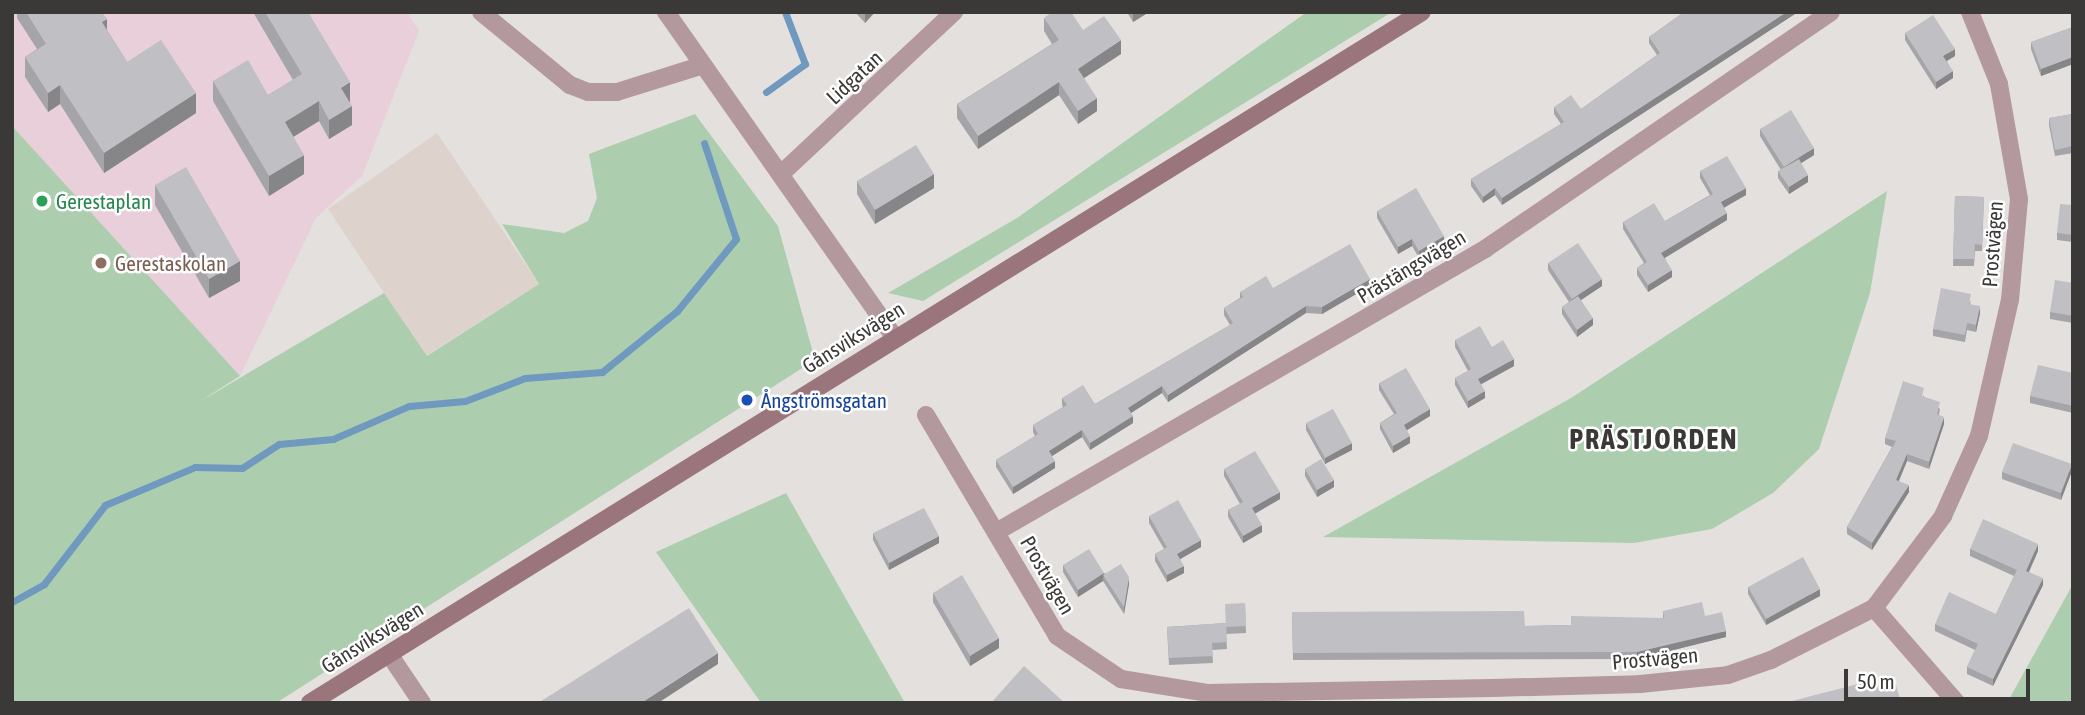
<!DOCTYPE html>
<html>
<head>
<meta charset="utf-8">
<style>
  body { margin:0 }
  #map { position:relative; width:2085px; height:715px; overflow:hidden; background:#e4e0de; font-family:"Asap Condensed",sans-serif }
  div>[style] { position:absolute }
  [style*='--x'] { left:calc(var(--x)*1px); top:calc(var(--y)*1px); width:calc(var(--w)*1px); rotate:calc(var(--a)*1deg) }
  .built>* { inset:0; background:#ded2cd }
  .education>* { inset:0; background:#e8cfd9 }
  .green>* { inset:0; background:#acceaf }
  .stream>* { height:7px; margin:-3.5px; padding:0 3.5px; transform-origin:3.5px; border-radius:3.5px; background:#7099bf }
  .minor>* { height:18px; margin:-9px; padding:0 9px; transform-origin:9px; border-radius:9px; background:#b3989d }
  .secondary>* { height:18px; margin:-9px; padding:0 9px; transform-origin:9px; border-radius:9px; background:#9b757c }
  .wall>* { inset:0; background:#a5a4a8 }
  .shaded-wall>* { inset:0; background:#868688 }
  .building>* { inset:0; background:#c0bfc3 }
  .dots>* { width:19px; height:19px; translate:-50% -50%; box-sizing:border-box; border:4px solid #fff; border-radius:50% }
  span { translate:-50% -50%; white-space:nowrap; text-align:center; line-height:1.15; -webkit-text-stroke:5px #fff; paint-order:stroke }
  .street-label { font-size:21px; color:#3b3938 }
  .leisure-label { font-size:21px; color:#27864d }
  .left { translate:0 -50%; text-align:left }
  .education-label { font-size:21px; color:#785e54 }
  .transit-label { font-size:21px; color:#164399 }
  .district-label { font-size:28px; color:#3b3938; font-weight:700; letter-spacing:2px }
  .frame { position:absolute; inset:0; border:14px solid #3b3938; pointer-events:none }
  .scale { position:absolute; left:1844px; top:669px; width:186px; height:32px; box-sizing:border-box; border:4px solid #3b3938; border-top:0; padding-left:9px; font-size:21px; line-height:24px; white-space:nowrap; color:#3b3938; -webkit-text-stroke:5px #fff; paint-order:stroke }
</style>
</head>
<body>
<div id="map">
  <div class="built">
    <div style="clip-path:polygon(437px 133px,539px 284px,426px 356px,328px 209px)"></div>
  </div>
  <div class="education">
    <div style="clip-path:polygon(12px 12px,26px 12px,46px 63px,25px 77px,48px 112px,79px 92px,127px 82px,90px 12px,407px 12px,419px 31px,362px 176px,316px 218px,240px 376px,12px 515px)"></div>
  </div>
  <div class="green">
    <div style="clip-path:polygon(1307px 12px,1392px 12px,923px 301px,888px 293px,1017px 218px)"></div>
    <div style="clip-path:polygon(695px 114px,778px 226px,815px 360px,276px 703px,12px 703px,12px 126px,240px 376px,199px 402px,384px 293px,427px 356px,539px 284px,502px 224px,564px 233px,588px 221px,597px 198px,589px 154px)"></div>
    <div style="clip-path:polygon(1887px 191px,1870px 293px,1819px 449px,1773px 493px,1712px 529px,1634px 543px,1323px 537px,1571px 398px)"></div>
    <div style="clip-path:polygon(786px 493px,905px 703px,761px 703px,656px 552px)"></div>
    <div style="clip-path:polygon(2073px 584px,2073px 696px,2069px 703px,2007px 703px)"></div>
  </div>
  <div class="stream">
    <div style="--x:766;--y:92;--w:48;--a:-35.7"></div>
    <div style="--x:805;--y:64;--w:56;--a:-111"></div>
    <div style="--x:12;--y:602;--w:37;--a:-29"></div>
    <div style="--x:44;--y:584;--w:100;--a:-52.3"></div>
    <div style="--x:105;--y:505;--w:98;--a:-22.9"></div>
    <div style="--x:195;--y:467;--w:47;--a:1.2"></div>
    <div style="--x:242;--y:468;--w:44;--a:-33"></div>
    <div style="--x:279;--y:444;--w:54;--a:-5.3"></div>
    <div style="--x:333;--y:439;--w:83;--a:-23.5"></div>
    <div style="--x:409;--y:406;--w:56;--a:-5.1"></div>
    <div style="--x:465;--y:401;--w:64;--a:-21"></div>
    <div style="--x:525;--y:378;--w:77;--a:-4.5"></div>
    <div style="--x:602;--y:372;--w:97;--a:-39.1"></div>
    <div style="--x:677;--y:311;--w:93;--a:-50.7"></div>
    <div style="--x:736;--y:239;--w:101;--a:-108.4"></div>
  </div>
  <div class="minor">
    <div style="--x:481;--y:12;--w:115;--a:39.4"></div>
    <div style="--x:570;--y:85;--w:19;--a:21"></div>
    <div style="--x:588;--y:92;--w:29;--a:0"></div>
    <div style="--x:617;--y:92;--w:90;--a:-17.4"></div>
    <div style="--x:666;--y:12;--w:398;--a:54.9"></div>
    <div style="--x:782;--y:173;--w:236;--a:-43.1"></div>
    <div style="--x:926;--y:415;--w:257;--a:59.3"></div>
    <div style="--x:1057;--y:636;--w:77;--a:33.9"></div>
    <div style="--x:1121;--y:679;--w:87;--a:9.2"></div>
    <div style="--x:1207;--y:693;--w:285;--a:-1"></div>
    <div style="--x:1492;--y:688;--w:148;--a:-1.5"></div>
    <div style="--x:1640;--y:684;--w:88;--a:-5.8"></div>
    <div style="--x:1728;--y:675;--w:46;--a:-19.2"></div>
    <div style="--x:1771;--y:660;--w:115;--a:-26.8"></div>
    <div style="--x:1874;--y:608;--w:115;--a:-53.1"></div>
    <div style="--x:1943;--y:516;--w:88;--a:-65.8"></div>
    <div style="--x:1979;--y:436;--w:139;--a:-77.2"></div>
    <div style="--x:2010;--y:300;--w:101;--a:-84.9"></div>
    <div style="--x:2019;--y:199;--w:117;--a:-99.9"></div>
    <div style="--x:1999;--y:84;--w:78;--a:-111.9"></div>
    <div style="--x:998;--y:531;--w:563;--a:-30.07"></div>
    <div style="--x:1485;--y:249;--w:419;--a:-34.4"></div>
    <div style="--x:1874;--y:608;--w:126;--a:48.9"></div>
    <div style="--x:389;--y:654;--w:59;--a:56"></div>
  </div>
  <div class="secondary">
    <div style="--x:310;--y:703;--w:1309;--a:-31.86"></div>
  </div>
  <div class="wall">
    <div style="clip-path:polygon(17px 12px,102px 12px,107px 30px,127px 62px,196px 113px,104px 173px,60px 104px,48px 112px,25px 77px,25px 57px,37px 49px,17px 18px)"></div>
    <div style="clip-path:polygon(253px 12px,308px 12px,350px 102px,352px 125px,329px 139px,319px 121px,293px 137px,304px 174px,269px 196px,213px 101px,213px 81px,268px 95px,293px 80px)"></div>
    <div style="clip-path:polygon(855px 12px,875px 12px,865px 23px)"></div>
    <div style="clip-path:polygon(1127px 12px,1149px 12px,1133px 22px)"></div>
    <div style="clip-path:polygon(1684px 12px,1798px 12px,1502px 205px,1495px 195px,1483px 203px,1471px 186px,1471px 179px,1561px 124px,1554px 114px,1554px 107px,1581px 109px,1657px 55px,1649px 43px,1649px 37px)"></div>
    <div style="clip-path:polygon(1044px 18px,1083px 30px,1121px 54px,1084px 78px,1097px 111px,1078px 124px,1059px 95px,978px 149px,957px 118px,957px 104px,1052px 44px,1044px 31px)"></div>
    <div style="clip-path:polygon(2073px 27px,2073px 64px,2041px 76px,2031px 49px,2031px 42px)"></div>
    <div style="clip-path:polygon(1905px 33px,1955px 56px,1947px 61px,1953px 78px,1936px 89px,1905px 40px)"></div>
    <div style="clip-path:polygon(2073px 114px,2073px 153px,2055px 156px,2049px 125px,2049px 118px)"></div>
    <div style="clip-path:polygon(1760px 129px,1814px 155px,1801px 163px,1808px 182px,1789px 194px,1778px 178px,1778px 171px,1781px 170px,1760px 136px)"></div>
    <div style="clip-path:polygon(1700px 171px,1746px 195px,1724px 208px,1727px 220px,1665px 258px,1672px 277px,1648px 292px,1637px 275px,1637px 268px,1644px 263px,1623px 229px,1623px 222px,1665px 221px,1710px 195px,1700px 178px)"></div>
    <div style="clip-path:polygon(857px 181px,934px 188px,875px 224px,857px 194px)"></div>
    <div style="clip-path:polygon(155px 185px,240px 281px,209px 298px,155px 205px)"></div>
    <div style="clip-path:polygon(1955px 196px,1984px 197px,1982px 251px,1975px 251px,1974px 266px,1953px 266px)"></div>
    <div style="clip-path:polygon(2073px 205px,2073px 242px,2057px 240px,2057px 233px)"></div>
    <div style="clip-path:polygon(1377px 211px,1444px 243px,1419px 258px,1412px 246px,1398px 254px,1377px 218px)"></div>
    <div style="clip-path:polygon(1548px 263px,1602px 286px,1581px 300px,1593px 325px,1577px 337px,1562px 314px,1562px 307px,1569px 302px,1548px 270px)"></div>
    <div style="clip-path:polygon(2073px 283px,2073px 323px,2050px 319px,2050px 312px)"></div>
    <div style="clip-path:polygon(1370px 286px,1322px 314px,1306px 313px,1168px 402px,1162px 393px,1131px 413px,1133px 423px,1090px 450px,1082px 437px,1052px 456px,1055px 468px,1013px 494px,996px 467px,996px 460px,1035px 436px,1033px 432px,1033px 425px,1063px 407px,1062px 405px,1062px 398px,1095px 404px,1230px 325px,1224px 315px,1224px 308px,1240px 298px,1240px 292px,1273px 288px)"></div>
    <div style="clip-path:polygon(1971px 301px,1970px 304px,1980px 313px,1976px 332px,1967px 330px,1965px 342px,1933px 336px,1933px 329px)"></div>
    <div style="clip-path:polygon(1455px 340px,1492px 347px,1514px 366px,1481px 384px,1485px 398px,1468px 408px,1455px 385px,1455px 378px,1468px 371px,1455px 347px)"></div>
    <div style="clip-path:polygon(2073px 373px,2073px 413px,2030px 403px,2030px 396px)"></div>
    <div style="clip-path:polygon(1379px 383px,1430px 416px,1407px 430px,1410px 443px,1393px 453px,1380px 429px,1380px 423px,1394px 414px,1379px 390px)"></div>
    <div style="clip-path:polygon(1924px 395px,1924px 397px,1940px 409px,1939px 415px,1944px 424px,1929px 469px,1907px 461px,1899px 481px,1909px 492px,1872px 550px,1847px 534px,1847px 527px,1892px 447px,1885px 444px,1885px 438px)"></div>
    <div style="clip-path:polygon(1306px 423px,1352px 450px,1325px 464px,1306px 430px)"></div>
    <div style="clip-path:polygon(1224px 469px,1280px 499px,1255px 514px,1262px 532px,1243px 543px,1228px 517px,1228px 510px,1240px 504px,1224px 476px)"></div>
    <div style="clip-path:polygon(1305px 469px,1334px 487px,1317px 497px,1305px 476px)"></div>
    <div style="clip-path:polygon(2072px 471px,2061px 500px,2002px 479px,2002px 472px)"></div>
    <div style="clip-path:polygon(1149px 516px,1201px 547px,1180px 559px,1184px 573px,1167px 582px,1155px 561px,1155px 554px,1164px 549px,1149px 523px)"></div>
    <div style="clip-path:polygon(873px 533px,939px 543px,889px 570px,873px 540px)"></div>
    <div style="clip-path:polygon(1970px 549px,2038px 551px,2029px 572px,2043px 585px,1993px 686px,1967px 674px,1967px 667px,1975px 650px,1935px 631px,1935px 624px,1996px 614px,2014px 576px,1970px 556px)"></div>
    <div style="clip-path:polygon(1063px 565px,1104px 573px,1129px 584px,1124px 614px,1103px 581px,1078px 597px,1063px 572px)"></div>
    <div style="clip-path:polygon(1748px 587px,1820px 596px,1766px 625px,1748px 594px)"></div>
    <div style="clip-path:polygon(933px 593px,999px 648px,970px 666px,933px 602px)"></div>
    <div style="clip-path:polygon(1245px 603px,1246px 633px,1226px 634px,1227px 649px,1212px 650px,1213px 663px,1169px 665px,1167px 627px,1226px 623px)"></div>
    <div style="clip-path:polygon(1663px 611px,1705px 616px,1726px 637px,1637px 659px,1293px 660px,1292px 612px,1525px 626px,1571px 625px,1663px 618px)"></div>
  </div>
  <div class="shaded-wall">
    <div style="clip-path:polygon(865px 12px,875px 12px,865px 23px)"></div>
    <div style="clip-path:polygon(1133px 12px,1149px 12px,1133px 22px)"></div>
    <div style="clip-path:polygon(1787px 12px,1798px 12px,1502px 205px,1502px 198px)"></div>
    <div style="clip-path:polygon(107px 19px,107px 38px,102px 22px)"></div>
    <div style="clip-path:polygon(1121px 40px,1121px 54px,1078px 82px,1078px 69px)"></div>
    <div style="clip-path:polygon(1955px 49px,1955px 56px,1943px 63px,1943px 56px)"></div>
    <div style="clip-path:polygon(2073px 57px,2073px 64px,2041px 76px,2041px 69px)"></div>
    <div style="clip-path:polygon(1953px 71px,1953px 78px,1936px 89px,1936px 82px)"></div>
    <div style="clip-path:polygon(350px 82px,350px 102px,341px 107px,341px 88px)"></div>
    <div style="clip-path:polygon(1059px 82px,1059px 95px,978px 149px,978px 136px)"></div>
    <div style="clip-path:polygon(60px 85px,60px 104px,48px 112px,48px 93px)"></div>
    <div style="clip-path:polygon(196px 93px,196px 113px,104px 173px,104px 153px)"></div>
    <div style="clip-path:polygon(1097px 98px,1097px 111px,1078px 124px,1078px 111px)"></div>
    <div style="clip-path:polygon(319px 101px,319px 121px,285px 142px,285px 122px)"></div>
    <div style="clip-path:polygon(352px 106px,352px 125px,329px 139px,329px 120px)"></div>
    <div style="clip-path:polygon(1814px 148px,1814px 155px,1784px 174px,1784px 167px)"></div>
    <div style="clip-path:polygon(304px 155px,304px 174px,269px 196px,269px 176px)"></div>
    <div style="clip-path:polygon(934px 174px,934px 188px,875px 224px,875px 210px)"></div>
    <div style="clip-path:polygon(1808px 175px,1808px 182px,1789px 194px,1789px 187px)"></div>
    <div style="clip-path:polygon(1495px 188px,1495px 195px,1483px 203px,1483px 197px)"></div>
    <div style="clip-path:polygon(1746px 188px,1746px 195px,1721px 209px,1721px 202px)"></div>
    <div style="clip-path:polygon(1727px 213px,1727px 220px,1661px 260px,1661px 253px)"></div>
    <div style="clip-path:polygon(1444px 236px,1444px 243px,1419px 258px,1419px 251px)"></div>
    <div style="clip-path:polygon(1412px 239px,1412px 246px,1398px 254px,1398px 247px)"></div>
    <div style="clip-path:polygon(240px 261px,240px 281px,209px 298px,209px 279px)"></div>
    <div style="clip-path:polygon(1672px 270px,1672px 277px,1648px 292px,1648px 285px)"></div>
    <div style="clip-path:polygon(1370px 279px,1370px 286px,1322px 314px,1322px 307px)"></div>
    <div style="clip-path:polygon(1602px 279px,1602px 286px,1572px 306px,1572px 299px)"></div>
    <div style="clip-path:polygon(1306px 306px,1306px 313px,1168px 402px,1168px 395px)"></div>
    <div style="clip-path:polygon(1980px 306px,1980px 313px,1976px 332px,1976px 325px)"></div>
    <div style="clip-path:polygon(1593px 318px,1593px 325px,1577px 337px,1577px 330px)"></div>
    <div style="clip-path:polygon(1514px 359px,1514px 366px,1478px 386px,1478px 379px)"></div>
    <div style="clip-path:polygon(1162px 386px,1162px 393px,1128px 415px,1128px 408px)"></div>
    <div style="clip-path:polygon(1485px 391px,1485px 398px,1468px 408px,1468px 401px)"></div>
    <div style="clip-path:polygon(1430px 409px,1430px 416px,1404px 432px,1404px 425px)"></div>
    <div style="clip-path:polygon(1133px 416px,1133px 423px,1090px 450px,1090px 443px)"></div>
    <div style="clip-path:polygon(1944px 417px,1944px 424px,1929px 469px,1929px 462px)"></div>
    <div style="clip-path:polygon(1082px 430px,1082px 437px,1049px 458px,1049px 451px)"></div>
    <div style="clip-path:polygon(1410px 436px,1410px 443px,1393px 453px,1393px 446px)"></div>
    <div style="clip-path:polygon(1352px 443px,1352px 450px,1325px 464px,1325px 458px)"></div>
    <div style="clip-path:polygon(1907px 454px,1907px 461px,1896px 487px,1896px 480px)"></div>
    <div style="clip-path:polygon(1055px 461px,1055px 468px,1013px 494px,1013px 487px)"></div>
    <div style="clip-path:polygon(2072px 464px,2072px 471px,2061px 500px,2061px 493px)"></div>
    <div style="clip-path:polygon(1334px 480px,1334px 487px,1317px 497px,1317px 490px)"></div>
    <div style="clip-path:polygon(1909px 485px,1909px 492px,1872px 550px,1872px 543px)"></div>
    <div style="clip-path:polygon(1280px 492px,1280px 499px,1252px 515px,1252px 508px)"></div>
    <div style="clip-path:polygon(1262px 525px,1262px 532px,1243px 543px,1243px 536px)"></div>
    <div style="clip-path:polygon(939px 536px,939px 543px,889px 570px,889px 563px)"></div>
    <div style="clip-path:polygon(1201px 540px,1201px 547px,1177px 561px,1177px 554px)"></div>
    <div style="clip-path:polygon(2038px 544px,2038px 551px,2026px 578px,2026px 571px)"></div>
    <div style="clip-path:polygon(1184px 566px,1184px 573px,1167px 582px,1167px 575px)"></div>
    <div style="clip-path:polygon(1104px 573px,1103px 581px,1078px 597px,1078px 590px)"></div>
    <div style="clip-path:polygon(1129px 577px,1129px 584px,1124px 614px,1124px 607px)"></div>
    <div style="clip-path:polygon(2043px 578px,2043px 585px,1993px 686px,1993px 679px)"></div>
    <div style="clip-path:polygon(1820px 589px,1820px 596px,1766px 625px,1766px 619px)"></div>
    <div style="clip-path:polygon(1726px 631px,1726px 637px,1637px 659px,1637px 652px)"></div>
    <div style="clip-path:polygon(999px 638px,999px 648px,970px 666px,970px 656px)"></div>
    <div style="clip-path:polygon(718px 653px,718px 664px,658px 703px,641px 703px)"></div>
  </div>
  <div class="building">
    <div style="clip-path:polygon(26px 12px,102px 12px,107px 19px,102px 22px,127px 62px,161px 40px,196px 93px,104px 153px,60px 85px,48px 93px,25px 57px,46px 44px)"></div>
    <div style="clip-path:polygon(265px 12px,308px 12px,350px 82px,341px 88px,352px 106px,329px 120px,319px 101px,285px 122px,304px 155px,269px 176px,213px 81px,248px 60px,268px 95px,302px 74px)"></div>
    <div style="clip-path:polygon(1052px 12px,1071px 12px,1083px 30px,1104px 16px,1121px 40px,1078px 69px,1097px 98px,1078px 111px,1059px 82px,978px 136px,957px 104px,1059px 40px,1044px 18px)"></div>
    <div style="clip-path:polygon(1684px 12px,1787px 12px,1502px 198px,1495px 188px,1483px 197px,1471px 179px,1564px 122px,1554px 107px,1571px 95px,1581px 109px,1660px 53px,1649px 37px)"></div>
    <div style="clip-path:polygon(1933px 15px,1955px 49px,1943px 56px,1953px 71px,1936px 82px,1905px 33px)"></div>
    <div style="clip-path:polygon(2073px 27px,2073px 57px,2041px 69px,2031px 42px)"></div>
    <div style="clip-path:polygon(1791px 110px,1814px 148px,1784px 167px,1760px 129px)"></div>
    <div style="clip-path:polygon(2073px 114px,2073px 146px,2055px 150px,2049px 118px)"></div>
    <div style="clip-path:polygon(916px 145px,934px 174px,875px 210px,857px 181px)"></div>
    <div style="clip-path:polygon(1727px 156px,1746px 188px,1721px 202px,1727px 213px,1661px 253px,1672px 270px,1648px 285px,1637px 268px,1647px 262px,1623px 222px,1654px 203px,1665px 221px,1713px 194px,1700px 171px)"></div>
    <div style="clip-path:polygon(1799px 159px,1808px 175px,1789px 187px,1778px 171px)"></div>
    <div style="clip-path:polygon(186px 167px,240px 261px,209px 279px,155px 185px)"></div>
    <div style="clip-path:polygon(1416px 188px,1444px 236px,1419px 251px,1412px 239px,1398px 247px,1377px 211px)"></div>
    <div style="clip-path:polygon(1955px 196px,1984px 197px,1982px 245px,1975px 244px,1974px 259px,1953px 259px)"></div>
    <div style="clip-path:polygon(2060px 204px,2073px 205px,2073px 235px,2057px 233px)"></div>
    <div style="clip-path:polygon(1578px 243px,1602px 279px,1572px 299px,1548px 263px)"></div>
    <div style="clip-path:polygon(1350px 244px,1370px 279px,1322px 307px,1306px 306px,1168px 395px,1162px 386px,1128px 408px,1133px 416px,1090px 443px,1082px 430px,1049px 451px,1055px 461px,1013px 487px,996px 460px,1038px 434px,1033px 425px,1067px 405px,1062px 398px,1083px 385px,1095px 404px,1233px 323px,1224px 308px,1243px 297px,1240px 292px,1266px 276px,1273px 288px)"></div>
    <div style="clip-path:polygon(2055px 280px,2073px 283px,2073px 316px,2050px 312px)"></div>
    <div style="clip-path:polygon(1941px 288px,1971px 294px,1969px 304px,1980px 306px,1976px 325px,1967px 323px,1965px 335px,1933px 329px)"></div>
    <div style="clip-path:polygon(1578px 296px,1593px 318px,1577px 330px,1562px 307px)"></div>
    <div style="clip-path:polygon(1480px 326px,1492px 347px,1503px 340px,1514px 359px,1478px 379px,1485px 391px,1468px 401px,1455px 378px,1471px 369px,1455px 340px)"></div>
    <div style="clip-path:polygon(2038px 365px,2073px 373px,2073px 406px,2030px 396px)"></div>
    <div style="clip-path:polygon(1406px 368px,1430px 409px,1404px 425px,1410px 436px,1393px 446px,1380px 423px,1397px 413px,1379px 383px)"></div>
    <div style="clip-path:polygon(1903px 381px,1924px 388px,1922px 396px,1940px 402px,1937px 414px,1944px 417px,1929px 462px,1907px 454px,1896px 480px,1909px 485px,1872px 543px,1847px 527px,1896px 441px,1885px 438px)"></div>
    <div style="clip-path:polygon(1333px 409px,1352px 443px,1325px 458px,1306px 423px)"></div>
    <div style="clip-path:polygon(2013px 443px,2072px 464px,2061px 493px,2002px 472px)"></div>
    <div style="clip-path:polygon(1255px 451px,1280px 492px,1252px 508px,1262px 525px,1243px 536px,1228px 510px,1243px 502px,1224px 469px)"></div>
    <div style="clip-path:polygon(1321px 459px,1334px 480px,1317px 490px,1305px 469px)"></div>
    <div style="clip-path:polygon(1178px 500px,1201px 540px,1177px 554px,1184px 566px,1167px 575px,1155px 554px,1167px 547px,1149px 516px)"></div>
    <div style="clip-path:polygon(924px 508px,939px 536px,889px 563px,873px 533px)"></div>
    <div style="clip-path:polygon(1983px 519px,2038px 544px,2026px 571px,2043px 578px,1993px 679px,1967px 667px,1978px 644px,1935px 624px,1949px 592px,1996px 614px,2017px 570px,1970px 549px)"></div>
    <div style="clip-path:polygon(1089px 549px,1104px 573px,1078px 590px,1063px 565px)"></div>
    <div style="clip-path:polygon(1803px 557px,1820px 589px,1766px 619px,1748px 587px)"></div>
    <div style="clip-path:polygon(1121px 564px,1129px 577px,1124px 607px,1103px 575px)"></div>
    <div style="clip-path:polygon(962px 575px,999px 638px,970px 656px,933px 593px)"></div>
    <div style="clip-path:polygon(1702px 602px,1705px 616px,1722px 612px,1726px 631px,1637px 652px,1293px 653px,1292px 612px,1524px 611px,1525px 626px,1571px 625px,1571px 616px,1664px 618px,1663px 611px)"></div>
    <div style="clip-path:polygon(1245px 603px,1246px 626px,1226px 627px,1225px 604px)"></div>
    <div style="clip-path:polygon(689px 608px,718px 653px,641px 703px,538px 703px)"></div>
    <div style="clip-path:polygon(1226px 623px,1227px 642px,1212px 643px,1213px 656px,1169px 658px,1167px 627px)"></div>
    <div style="clip-path:polygon(1024px 666px,1065px 703px,991px 703px)"></div>
    <div style="clip-path:polygon(1893px 675px,1901px 702px,1897px 703px,1784px 703px)"></div>
  </div>
  <div class="dots">
    <div style="left:42px;top:201px;background:#2e9e5b"></div>
    <div style="left:101px;top:263px;background:#8d6e63"></div>
    <div style="left:747px;top:400px;background:#1a4fb4"></div>
  </div>
  <div class="street-label">
    <span style="left:854px;top:77px;rotate:-43deg">Lidgatan</span>
    <span style="left:1992px;top:244px;rotate:-86deg">Prostvägen</span>
    <span style="left:1411px;top:266px;rotate:-31deg">Prästängsvägen</span>
    <span style="left:853px;top:337px;rotate:-32deg">Gånsviksvägen</span>
    <span style="left:1048px;top:575px;rotate:60deg">Prostvägen</span>
    <span style="left:372px;top:637px;rotate:-32deg">Gånsviksvägen</span>
    <span style="left:1655px;top:658px;rotate:-5deg">Prostvägen</span>
  </div>
  <div class="leisure-label">
    <span class="left" style="left:56px;top:201px">Gerestaplan</span>
  </div>
  <div class="education-label">
    <span class="left" style="left:115px;top:263px">Gerestaskolan</span>
  </div>
  <div class="transit-label">
    <span class="left" style="left:761px;top:400px">Ångströmsgatan</span>
  </div>
  <div class="district-label">
    <span style="left:1654px;top:439px">PRÄSTJORDEN</span>
  </div>
  <div class="frame"></div>
  <div class="scale">50 m</div>
</div>
</body>
</html>
